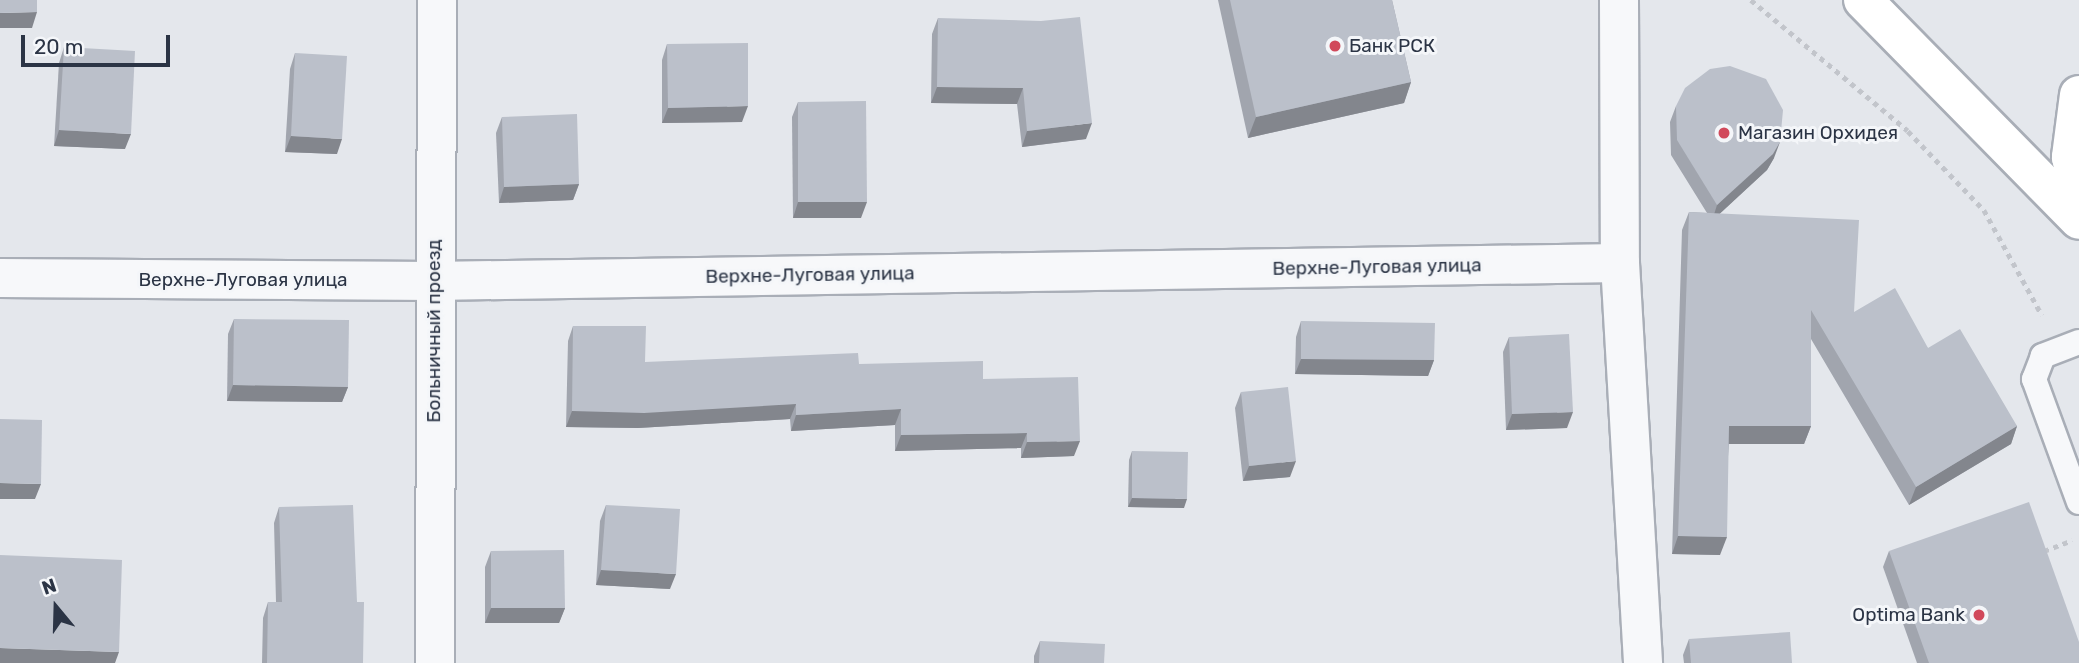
<!DOCTYPE html>
<html>
<head>
<meta charset="utf-8">
<style>
  body { margin:0 }
  #map { position:relative; width:2079px; height:663px; overflow:hidden; background:#e4e7ec; font-family:Rubik,sans-serif }
  div>[style] { position:absolute }
  [style*='--x'] { left:calc(var(--x)*1px); top:calc(var(--y)*1px); width:calc(var(--w)*1px); rotate:calc(var(--a)*1deg) }
  .path>* { height:4.5px; margin-top:-2.25px; transform-origin:0; background:repeating-linear-gradient(90deg,#c2c5cb 0 5px,transparent 0 10px) }
  .roads { filter:drop-shadow(2px 0 #a9aeb7) drop-shadow(-2px 0 #a9aeb7) drop-shadow(0 2px #a9aeb7) drop-shadow(0 -2px #a9aeb7) }
  .lane>* { height:24px; margin:-12px; padding:0 12px; transform-origin:12px; border-radius:12px; background:#f7f8fa }
  .street>* { height:38px; margin:-19px; padding:0 19px; transform-origin:19px; border-radius:19px; background:#f7f8fa }
  .secondary>* { height:38px; margin:-19px; padding:0 19px; transform-origin:19px; border-radius:19px; background:#fff }
  .wall>* { inset:0; background:#a1a5ae }
  .shaded-wall>* { inset:0; background:#83868d }
  .building>* { inset:0; background:#bbc0ca }
  .dots>* { width:19px; height:19px; translate:-50% -50%; box-sizing:border-box; border:4px solid #f4f6f9; border-radius:50% }
  span { translate:-50% -50%; white-space:nowrap; text-align:center; line-height:1.15; -webkit-text-stroke:6px #f4f6f9; paint-order:stroke }
  .poi-label { font-size:19px; color:#2b3445 }
  .left { translate:0 -50%; text-align:left }
  .right { translate:-100% -50%; text-align:right }
  .street-label { font-size:19px; color:#2b3445 }
  .north { position:absolute; left:21px; top:572px; width:70px; height:70px; -webkit-text-stroke:5px #f4f6f9; paint-order:stroke; rotate:341deg; font-size:19px; font-weight:700; line-height:28px; text-align:center; color:#2b3445 }
  .north::after { content:''; display:block; margin:auto; width:24px; height:32px; background:#2b3445; clip-path:polygon(50% 0,100% 100%,50% 72%,0 100%) }
  .scale { position:absolute; left:21px; top:35px; width:149px; height:32px; box-sizing:border-box; border:4px solid #2b3445; border-top:0; padding-left:9px; font-size:21px; line-height:24px; white-space:nowrap; color:#2b3445; -webkit-text-stroke:5px #f4f6f9; paint-order:stroke }
</style>
</head>
<body>
<div id="map">
  <div class="path">
    <div style="--x:1751;--y:0;--w:204;--a:39.8"></div>
    <div style="--x:1908;--y:131;--w:110;--a:46.1"></div>
    <div style="--x:1984;--y:210;--w:120;--a:61.1"></div>
    <div style="--x:2044;--y:551;--w:30;--a:-21"></div>
  </div>
  <div class="roads">
    <div class="lane">
      <div style="--x:2079;--y:342;--w:39;--a:159"></div>
      <div style="--x:2043;--y:356;--w:25;--a:111"></div>
      <div style="--x:2034;--y:379;--w:131;--a:69.9"></div>
    </div>
    <div class="street">
      <div style="--x:1619;--y:0;--w:263;--a:89.8"></div>
      <div style="--x:1620;--y:263;--w:401;--a:86.7"></div>
      <div style="--x:0;--y:278;--w:433;--a:0.4"></div>
      <div style="--x:433;--y:281;--w:1187;--a:-0.87"></div>
      <div style="--x:435;--y:663;--w:663;--a:-89.83"></div>
    </div>
    <div class="secondary">
      <div style="--x:1863;--y:0;--w:308;--a:45.5"></div>
      <div style="--x:2079;--y:95;--w:63;--a:97.4"></div>
      <div style="--x:2071;--y:157;--w:35;--a:77"></div>
    </div>
  </div>
  <div class="wall">
    <div style="clip-path:polygon(1218px 0,1392px 0,1411px 82px,1404px 103px,1248px 138px)"></div>
    <div style="clip-path:polygon(938px 18px,1086px 139px,1022px 147px,1017px 104px,931px 103px,932px 34px)"></div>
    <div style="clip-path:polygon(667px 44px,742px 122px,662px 123px,662px 60px)"></div>
    <div style="clip-path:polygon(64px 47px,125px 149px,54px 146px,59px 63px)"></div>
    <div style="clip-path:polygon(295px 53px,337px 154px,285px 152px,290px 69px)"></div>
    <div style="clip-path:polygon(798px 102px,861px 218px,793px 218px,792px 117px)"></div>
    <div style="clip-path:polygon(1676px 106px,1774px 158px,1767px 170px,1719px 214px,1854px 312px,1928px 348px,2017px 426px,2011px 444px,1909px 505px,1811px 339px,1811px 426px,1804px 444px,1729px 444px,1720px 555px,1672px 554px,1682px 230px,1689px 212px,1707px 213px,1671px 155px,1670px 122px)"></div>
    <div style="clip-path:polygon(502px 117px,579px 184px,573px 200px,499px 203px,496px 133px)"></div>
    <div style="clip-path:polygon(234px 319px,348px 387px,342px 402px,227px 401px,228px 334px)"></div>
    <div style="clip-path:polygon(1301px 321px,1434px 360px,1428px 376px,1295px 374px,1296px 337px)"></div>
    <div style="clip-path:polygon(573px 326px,645px 362px,859px 364px,983px 379px,1074px 456px,1021px 458px,1021px 448px,895px 451px,895px 425px,791px 431px,790px 419px,638px 428px,566px 427px,568px 341px)"></div>
    <div style="clip-path:polygon(1509px 337px,1567px 428px,1506px 430px,1503px 352px)"></div>
    <div style="clip-path:polygon(1241px 392px,1290px 477px,1243px 481px,1235px 408px)"></div>
    <div style="clip-path:polygon(1132px 451px,1184px 508px,1128px 507px,1129px 460px)"></div>
    <div style="clip-path:polygon(606px 505px,670px 589px,596px 585px,600px 521px)"></div>
    <div style="clip-path:polygon(279px 507px,357px 602px,363px 663px,262px 663px,263px 618px,268px 602px,276px 602px,274px 523px)"></div>
    <div style="clip-path:polygon(491px 551px,565px 608px,559px 623px,485px 623px,485px 567px)"></div>
    <div style="clip-path:polygon(1889px 551px,2079px 663px,1917px 663px,1883px 567px)"></div>
    <div style="clip-path:polygon(1689px 639px,1792px 663px,1684px 663px,1683px 655px)"></div>
    <div style="clip-path:polygon(1040px 641px,1104px 663px,1034px 663px,1034px 656px)"></div>
  </div>
  <div class="shaded-wall">
    <div style="clip-path:polygon(37px 12px,32px 28px,0 28px,0 13px)"></div>
    <div style="clip-path:polygon(1411px 82px,1404px 103px,1248px 138px,1256px 117px)"></div>
    <div style="clip-path:polygon(937px 87px,1023px 88px,1017px 104px,931px 103px)"></div>
    <div style="clip-path:polygon(748px 106px,742px 122px,662px 123px,668px 108px)"></div>
    <div style="clip-path:polygon(1092px 123px,1086px 139px,1022px 147px,1027px 131px)"></div>
    <div style="clip-path:polygon(59px 130px,131px 134px,125px 149px,54px 146px)"></div>
    <div style="clip-path:polygon(291px 136px,342px 139px,337px 154px,285px 152px)"></div>
    <div style="clip-path:polygon(1780px 142px,1774px 158px,1767px 170px,1712px 221px,1717px 205px)"></div>
    <div style="clip-path:polygon(579px 184px,573px 200px,499px 203px,504px 187px)"></div>
    <div style="clip-path:polygon(798px 202px,867px 202px,861px 218px,793px 218px)"></div>
    <div style="clip-path:polygon(1301px 359px,1434px 360px,1428px 376px,1295px 374px)"></div>
    <div style="clip-path:polygon(233px 385px,348px 387px,342px 402px,227px 401px)"></div>
    <div style="clip-path:polygon(796px 404px,790px 419px,638px 428px,566px 427px,572px 411px)"></div>
    <div style="clip-path:polygon(901px 409px,895px 425px,791px 431px,796px 415px)"></div>
    <div style="clip-path:polygon(1573px 412px,1567px 428px,1506px 430px,1512px 414px)"></div>
    <div style="clip-path:polygon(1729px 426px,1811px 426px,1804px 444px,1723px 444px)"></div>
    <div style="clip-path:polygon(2017px 426px,2011px 444px,1909px 505px,1916px 487px)"></div>
    <div style="clip-path:polygon(1027px 433px,1021px 448px,895px 451px,901px 435px)"></div>
    <div style="clip-path:polygon(1080px 441px,1074px 456px,1021px 458px,1027px 442px)"></div>
    <div style="clip-path:polygon(1296px 461px,1290px 477px,1243px 481px,1249px 466px)"></div>
    <div style="clip-path:polygon(0 483px,41px 484px,35px 499px,0 499px)"></div>
    <div style="clip-path:polygon(1132px 498px,1187px 499px,1184px 508px,1128px 507px)"></div>
    <div style="clip-path:polygon(1678px 536px,1727px 537px,1720px 555px,1672px 554px)"></div>
    <div style="clip-path:polygon(601px 570px,676px 574px,670px 589px,596px 585px)"></div>
    <div style="clip-path:polygon(491px 608px,565px 608px,559px 623px,485px 623px)"></div>
    <div style="clip-path:polygon(0 648px,119px 652px,115px 663px,0 663px)"></div>
  </div>
  <div class="building">
    <div style="clip-path:polygon(0 0,37px 0,37px 12px,0 13px)"></div>
    <div style="clip-path:polygon(1230px 0,1392px 0,1411px 82px,1256px 117px)"></div>
    <div style="clip-path:polygon(1080px 17px,1092px 123px,1027px 131px,1023px 88px,937px 87px,938px 18px,1041px 21px)"></div>
    <div style="clip-path:polygon(748px 43px,748px 106px,668px 108px,667px 44px)"></div>
    <div style="clip-path:polygon(64px 47px,135px 51px,131px 134px,59px 130px)"></div>
    <div style="clip-path:polygon(295px 53px,347px 56px,342px 139px,291px 136px)"></div>
    <div style="clip-path:polygon(1730px 66px,1766px 79px,1783px 110px,1780px 142px,1773px 154px,1717px 205px,1677px 140px,1676px 106px,1685px 88px,1710px 69px)"></div>
    <div style="clip-path:polygon(866px 101px,867px 202px,798px 202px,798px 102px)"></div>
    <div style="clip-path:polygon(577px 114px,579px 184px,504px 187px,502px 117px)"></div>
    <div style="clip-path:polygon(1689px 212px,1859px 220px,1854px 312px,1895px 288px,1928px 348px,1960px 329px,2017px 426px,1916px 487px,1811px 310px,1811px 426px,1729px 426px,1727px 537px,1678px 536px)"></div>
    <div style="clip-path:polygon(234px 319px,349px 320px,348px 387px,233px 385px)"></div>
    <div style="clip-path:polygon(1301px 321px,1435px 323px,1434px 360px,1301px 359px)"></div>
    <div style="clip-path:polygon(573px 326px,646px 326px,645px 362px,858px 353px,859px 364px,983px 361px,983px 379px,1078px 377px,1080px 441px,1027px 442px,1027px 433px,901px 435px,901px 409px,796px 415px,796px 404px,644px 413px,572px 411px)"></div>
    <div style="clip-path:polygon(1569px 334px,1573px 412px,1512px 414px,1509px 337px)"></div>
    <div style="clip-path:polygon(1288px 387px,1296px 461px,1249px 466px,1241px 392px)"></div>
    <div style="clip-path:polygon(0 419px,42px 420px,41px 484px,0 483px)"></div>
    <div style="clip-path:polygon(1132px 451px,1188px 452px,1187px 499px,1132px 498px)"></div>
    <div style="clip-path:polygon(2029px 502px,2079px 642px,2079px 663px,1929px 663px,1889px 551px)"></div>
    <div style="clip-path:polygon(353px 505px,357px 602px,364px 602px,363px 663px,267px 663px,268px 602px,282px 602px,279px 507px)"></div>
    <div style="clip-path:polygon(606px 505px,680px 509px,676px 574px,601px 570px)"></div>
    <div style="clip-path:polygon(564px 550px,565px 608px,491px 608px,491px 551px)"></div>
    <div style="clip-path:polygon(0 555px,122px 560px,119px 652px,0 648px)"></div>
    <div style="clip-path:polygon(1790px 632px,1792px 663px,1691px 663px,1689px 639px)"></div>
    <div style="clip-path:polygon(1040px 641px,1105px 644px,1104px 663px,1039px 663px)"></div>
  </div>
  <div class="dots">
    <div style="left:1335px;top:46px;background:#d1495b"></div>
    <div style="left:1724px;top:133px;background:#d1495b"></div>
    <div style="left:1979px;top:615px;background:#d1495b"></div>
  </div>
  <div class="poi-label">
    <span class="left" style="left:1349px;top:46px">Банк РСК</span>
    <span class="left" style="left:1738px;top:133px">Магазин Орхидея</span>
    <span class="right" style="left:1965px;top:615px">Optima Bank</span>
  </div>
  <div class="street-label">
    <span style="left:1377px;top:267px;rotate:-1deg">Верхне-Луговая улица</span>
    <span style="left:810px;top:275px;rotate:-1deg">Верхне-Луговая улица</span>
    <span style="left:243px;top:280px">Верхне-Луговая улица</span>
    <span style="left:434px;top:331px;rotate:-90deg">Больничный проезд</span>
  </div>
  <div class="north">N</div>
  <div class="scale">20 m</div>
</div>
</body>
</html>
